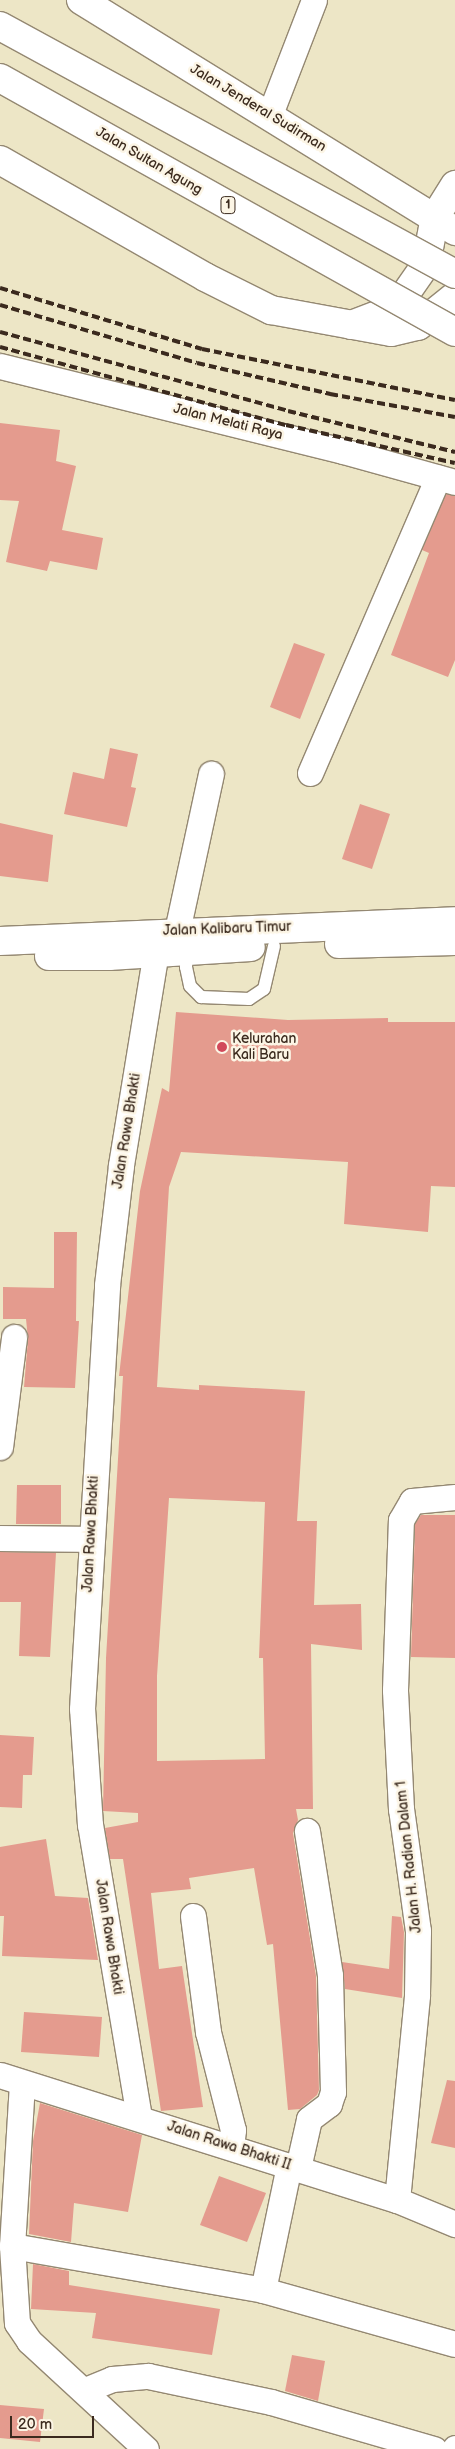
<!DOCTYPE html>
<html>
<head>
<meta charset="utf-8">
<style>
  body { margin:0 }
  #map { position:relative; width:455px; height:2449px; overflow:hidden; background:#ede6c6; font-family:"Balsamiq Sans",sans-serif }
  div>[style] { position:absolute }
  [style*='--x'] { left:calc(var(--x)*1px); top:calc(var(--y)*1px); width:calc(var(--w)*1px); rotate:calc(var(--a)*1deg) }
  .building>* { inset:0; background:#e49b8e }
  .roads { filter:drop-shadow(1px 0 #948872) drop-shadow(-1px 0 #948872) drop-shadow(0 1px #948872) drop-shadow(0 -1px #948872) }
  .lane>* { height:12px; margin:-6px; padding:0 6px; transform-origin:6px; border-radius:6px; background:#fff }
  .street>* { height:25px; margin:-12.5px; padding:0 12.5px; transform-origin:12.5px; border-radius:12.5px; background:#fff }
  .secondary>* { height:28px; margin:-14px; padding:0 14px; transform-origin:14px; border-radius:14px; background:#fff }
  .primary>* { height:28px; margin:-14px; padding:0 14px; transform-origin:14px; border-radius:14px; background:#fff }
  .rail>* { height:4px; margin-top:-2px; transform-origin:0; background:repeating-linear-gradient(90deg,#3b2a1e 0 8px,transparent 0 12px) }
  .bridges { filter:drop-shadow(1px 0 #948872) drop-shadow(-1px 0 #948872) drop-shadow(0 1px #948872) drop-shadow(0 -1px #948872) }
  .highway-bridge>* { height:28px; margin:-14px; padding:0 14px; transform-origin:14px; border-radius:14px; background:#fff }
  .dots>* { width:14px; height:14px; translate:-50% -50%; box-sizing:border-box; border:2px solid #fcf5e5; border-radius:50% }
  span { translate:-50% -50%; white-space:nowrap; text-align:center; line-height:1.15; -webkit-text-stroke:5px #fcf5e5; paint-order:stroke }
  .shield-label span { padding:1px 4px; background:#fcf5e5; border:1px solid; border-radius:4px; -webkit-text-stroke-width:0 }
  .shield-label { font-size:12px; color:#3b2a1e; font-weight:700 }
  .street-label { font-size:14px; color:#3b2a1e }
  .poi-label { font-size:14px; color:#3b2a1e }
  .left { translate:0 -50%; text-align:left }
  .scale { position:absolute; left:10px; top:2416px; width:84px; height:22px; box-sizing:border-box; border:2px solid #3b2a1e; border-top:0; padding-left:6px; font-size:15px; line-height:18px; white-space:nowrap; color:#3b2a1e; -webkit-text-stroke:4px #fcf5e5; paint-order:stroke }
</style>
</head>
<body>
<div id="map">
  <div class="building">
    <div style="clip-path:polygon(0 423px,60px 430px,56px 461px,76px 466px,62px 530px,103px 538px,97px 570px,50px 561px,47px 571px,6px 562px,19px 501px,0 500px)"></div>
    <div style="clip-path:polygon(446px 494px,455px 496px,455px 660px,448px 677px,391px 655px,429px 553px,422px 550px)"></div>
    <div style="clip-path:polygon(294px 643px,325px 654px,300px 719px,270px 707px)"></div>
    <div style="clip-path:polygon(110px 748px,138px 754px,131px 787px,136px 788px,127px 827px,64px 814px,73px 772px,104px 779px)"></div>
    <div style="clip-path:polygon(360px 804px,390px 814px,372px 869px,342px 859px)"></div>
    <div style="clip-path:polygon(0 823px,53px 835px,48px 882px,0 876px)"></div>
    <div style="clip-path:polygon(evenodd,176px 1012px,288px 1020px,388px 1018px,388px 1022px,455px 1022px,455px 1187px,431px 1186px,428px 1232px,344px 1224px,348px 1162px,181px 1152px,169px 1187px,157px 1387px,199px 1390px,199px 1385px,305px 1391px,297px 1521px,317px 1521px,314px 1605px,361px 1604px,362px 1650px,311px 1644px,313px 1809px,296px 1809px,298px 1820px,293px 1833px,316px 1976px,319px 2090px,317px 2095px,300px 2109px,288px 2110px,273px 1944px,267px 1945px,254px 1868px,189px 1878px,191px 1889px,151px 1893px,159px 1969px,182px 1966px,203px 2107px,161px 2111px,123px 1859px,110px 1859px,105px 1828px,138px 1822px,138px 1813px,103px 1811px,106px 1658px,123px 1376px,119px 1376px,140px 1191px,162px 1088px,169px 1092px,176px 1012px,169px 1498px,265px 1502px,259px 1658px,263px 1658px,265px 1759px,157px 1761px,157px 1676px,169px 1498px)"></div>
    <div style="clip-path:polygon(54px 1232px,77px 1232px,76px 1321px,79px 1321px,75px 1388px,24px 1387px,28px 1339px,26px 1319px,3px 1319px,3px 1287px,54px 1288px)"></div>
    <div style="clip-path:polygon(17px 1485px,61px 1485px,61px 1524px,16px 1524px)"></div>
    <div style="clip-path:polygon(421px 1515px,455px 1515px,455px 1658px,411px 1657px,415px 1524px)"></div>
    <div style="clip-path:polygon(0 1552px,56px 1553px,50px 1657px,19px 1656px,21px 1602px,0 1602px)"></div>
    <div style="clip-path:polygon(0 1735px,34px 1737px,32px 1775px,23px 1775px,22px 1808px,0 1807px)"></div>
    <div style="clip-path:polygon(46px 1839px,55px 1896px,88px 1898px,98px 1960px,2px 1956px,4px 1916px,0 1916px,0 1847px)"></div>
    <div style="clip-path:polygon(392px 1916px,401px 1917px,404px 1932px,402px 1998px,345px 1989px,342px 1962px,389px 1969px)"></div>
    <div style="clip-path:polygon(24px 2012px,102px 2017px,99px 2057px,21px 2052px)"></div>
    <div style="clip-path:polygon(447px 2080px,455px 2081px,455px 2148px,431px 2143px)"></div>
    <div style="clip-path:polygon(40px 2103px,142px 2135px,128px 2212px,74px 2203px,71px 2242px,29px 2234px,33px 2141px)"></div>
    <div style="clip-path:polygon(219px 2176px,266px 2193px,247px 2242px,200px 2225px)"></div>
    <div style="clip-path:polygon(33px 2264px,69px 2271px,69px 2285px,220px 2309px,212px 2355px,92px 2338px,96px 2313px,31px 2309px)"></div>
    <div style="clip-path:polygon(292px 2355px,325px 2361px,318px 2401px,285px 2391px)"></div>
    <div style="clip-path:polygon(0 2405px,44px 2409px,40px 2442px,0 2438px)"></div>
  </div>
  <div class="roads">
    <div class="lane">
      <div style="--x:188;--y:950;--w:17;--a:97"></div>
      <div style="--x:186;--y:967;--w:19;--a:78"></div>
      <div style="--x:190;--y:986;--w:16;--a:45"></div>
      <div style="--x:201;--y:997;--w:48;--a:2.4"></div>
      <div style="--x:249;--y:999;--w:18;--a:-34"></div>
      <div style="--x:264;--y:989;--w:44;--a:-76.9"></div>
    </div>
    <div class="street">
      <div style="--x:270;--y:114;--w:122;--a:-68.9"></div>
      <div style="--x:0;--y:366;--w:353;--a:13.9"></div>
      <div style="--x:343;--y:451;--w:116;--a:15.5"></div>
      <div style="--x:310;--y:773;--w:322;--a:-66.6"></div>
      <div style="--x:177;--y:931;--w:161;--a:-77.8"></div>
      <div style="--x:0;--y:1447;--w:111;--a:-82.7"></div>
      <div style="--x:0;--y:1538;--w:90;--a:0.6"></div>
      <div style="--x:193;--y:1916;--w:117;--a:82.6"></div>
      <div style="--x:208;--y:2032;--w:101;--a:75.7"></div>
      <div style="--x:233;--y:2130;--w:16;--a:97"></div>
      <div style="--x:0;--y:2075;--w:416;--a:17.5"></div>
      <div style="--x:397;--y:2200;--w:63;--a:22.5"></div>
      <div style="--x:22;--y:2083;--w:163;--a:93.5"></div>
      <div style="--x:12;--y:2246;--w:77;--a:86.3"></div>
      <div style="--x:17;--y:2323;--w:22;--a:56"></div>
      <div style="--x:29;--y:2341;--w:159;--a:42.7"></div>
      <div style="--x:139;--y:2117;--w:296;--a:-99.5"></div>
      <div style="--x:90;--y:1825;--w:116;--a:-93.9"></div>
      <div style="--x:82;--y:1709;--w:425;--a:-86.6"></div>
      <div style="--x:107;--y:1285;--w:121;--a:-83.3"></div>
      <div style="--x:121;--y:1165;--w:217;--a:-80.7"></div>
      <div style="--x:298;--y:2168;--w:50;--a:-77.3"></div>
      <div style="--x:309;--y:2119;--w:25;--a:-37"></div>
      <div style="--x:329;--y:2104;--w:13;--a:-72"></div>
      <div style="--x:333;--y:2092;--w:117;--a:-91.5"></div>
      <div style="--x:330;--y:1975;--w:146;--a:-99.1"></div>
      <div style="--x:397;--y:2200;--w:206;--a:-84.4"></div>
      <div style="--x:417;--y:1995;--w:64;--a:-89.1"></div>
      <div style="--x:418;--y:1931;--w:123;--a:-97.9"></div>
      <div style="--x:401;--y:1809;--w:119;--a:-92.9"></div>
      <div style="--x:395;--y:1690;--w:170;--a:-88"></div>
      <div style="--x:401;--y:1520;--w:22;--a:-60"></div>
      <div style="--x:412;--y:1501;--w:43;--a:-5.3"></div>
      <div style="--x:12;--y:2246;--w:255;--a:9.9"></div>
      <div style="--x:263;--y:2290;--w:199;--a:15.7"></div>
      <div style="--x:263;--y:2290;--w:127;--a:-78.2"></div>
      <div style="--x:85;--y:2390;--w:29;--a:-22"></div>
      <div style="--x:112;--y:2379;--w:36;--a:-5"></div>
      <div style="--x:148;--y:2376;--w:126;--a:11.9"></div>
      <div style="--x:271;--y:2402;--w:170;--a:16.1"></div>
      <div style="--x:455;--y:2449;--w:1;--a:-90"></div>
    </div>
    <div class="secondary">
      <div style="--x:0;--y:941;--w:455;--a:-2.5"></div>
      <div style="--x:339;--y:944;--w:116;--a:-1.5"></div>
      <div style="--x:49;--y:956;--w:60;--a:0"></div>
      <div style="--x:109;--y:956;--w:142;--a:-3.6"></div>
    </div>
    <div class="primary">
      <div style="--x:81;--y:0;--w:440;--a:31.7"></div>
      <div style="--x:0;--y:160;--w:236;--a:29.7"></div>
      <div style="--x:205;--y:277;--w:74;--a:26.6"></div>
      <div style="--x:271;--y:310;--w:122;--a:10.4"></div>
      <div style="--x:391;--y:332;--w:28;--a:-13"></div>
      <div style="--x:418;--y:326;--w:48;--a:-39"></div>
      <div style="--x:351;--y:325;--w:42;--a:-21"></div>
      <div style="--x:390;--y:310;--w:23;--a:-47"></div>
      <div style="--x:406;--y:293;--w:35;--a:-55"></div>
      <div style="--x:426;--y:264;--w:48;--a:-79.2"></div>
      <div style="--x:435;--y:217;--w:38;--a:-58"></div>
    </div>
  </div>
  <div class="rail">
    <div style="--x:0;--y:288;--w:211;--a:16.8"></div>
    <div style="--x:202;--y:349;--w:258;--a:11.4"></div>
    <div style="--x:0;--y:305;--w:205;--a:16.4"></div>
    <div style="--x:197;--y:363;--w:137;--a:13.1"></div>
    <div style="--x:330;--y:394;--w:127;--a:10.4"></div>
    <div style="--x:0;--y:332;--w:299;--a:15.3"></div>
    <div style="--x:288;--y:411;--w:172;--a:13.8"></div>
    <div style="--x:0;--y:347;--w:296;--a:15.3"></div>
    <div style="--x:286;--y:425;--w:173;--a:12.7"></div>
  </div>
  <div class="bridges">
    <div class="highway-bridge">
      <div style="--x:0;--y:26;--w:518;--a:28.59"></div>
      <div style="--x:0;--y:78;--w:521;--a:29.17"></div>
    </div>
  </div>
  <div class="dots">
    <div style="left:222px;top:1047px;background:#d1495b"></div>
  </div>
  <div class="shield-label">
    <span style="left:228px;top:205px">1</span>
  </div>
  <div class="street-label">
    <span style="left:258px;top:108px;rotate:31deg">Jalan Jenderal Sudirman</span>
    <span style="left:149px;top:161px;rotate:30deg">Jalan Sultan Agung</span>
    <span style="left:228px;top:422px;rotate:14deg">Jalan Melati Raya</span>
    <span style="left:227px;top:929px;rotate:-2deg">Jalan Kalibaru Timur</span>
    <span style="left:127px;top:1131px;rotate:-81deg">Jalan Rawa Bhakti</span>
    <span style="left:91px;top:1534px;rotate:-87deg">Jalan Rawa Bhakti</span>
    <span style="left:409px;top:1857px;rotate:-96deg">Jalan H. Radian Dalam 1</span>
    <span style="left:109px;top:1937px;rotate:81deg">Jalan Rawa Bhakti</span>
    <span style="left:229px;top:2146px;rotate:18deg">Jalan Rawa Bhakti II</span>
  </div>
  <div class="poi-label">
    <span class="left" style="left:232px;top:1047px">Kelurahan<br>Kali Baru</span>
  </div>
  <div class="scale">20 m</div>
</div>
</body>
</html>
